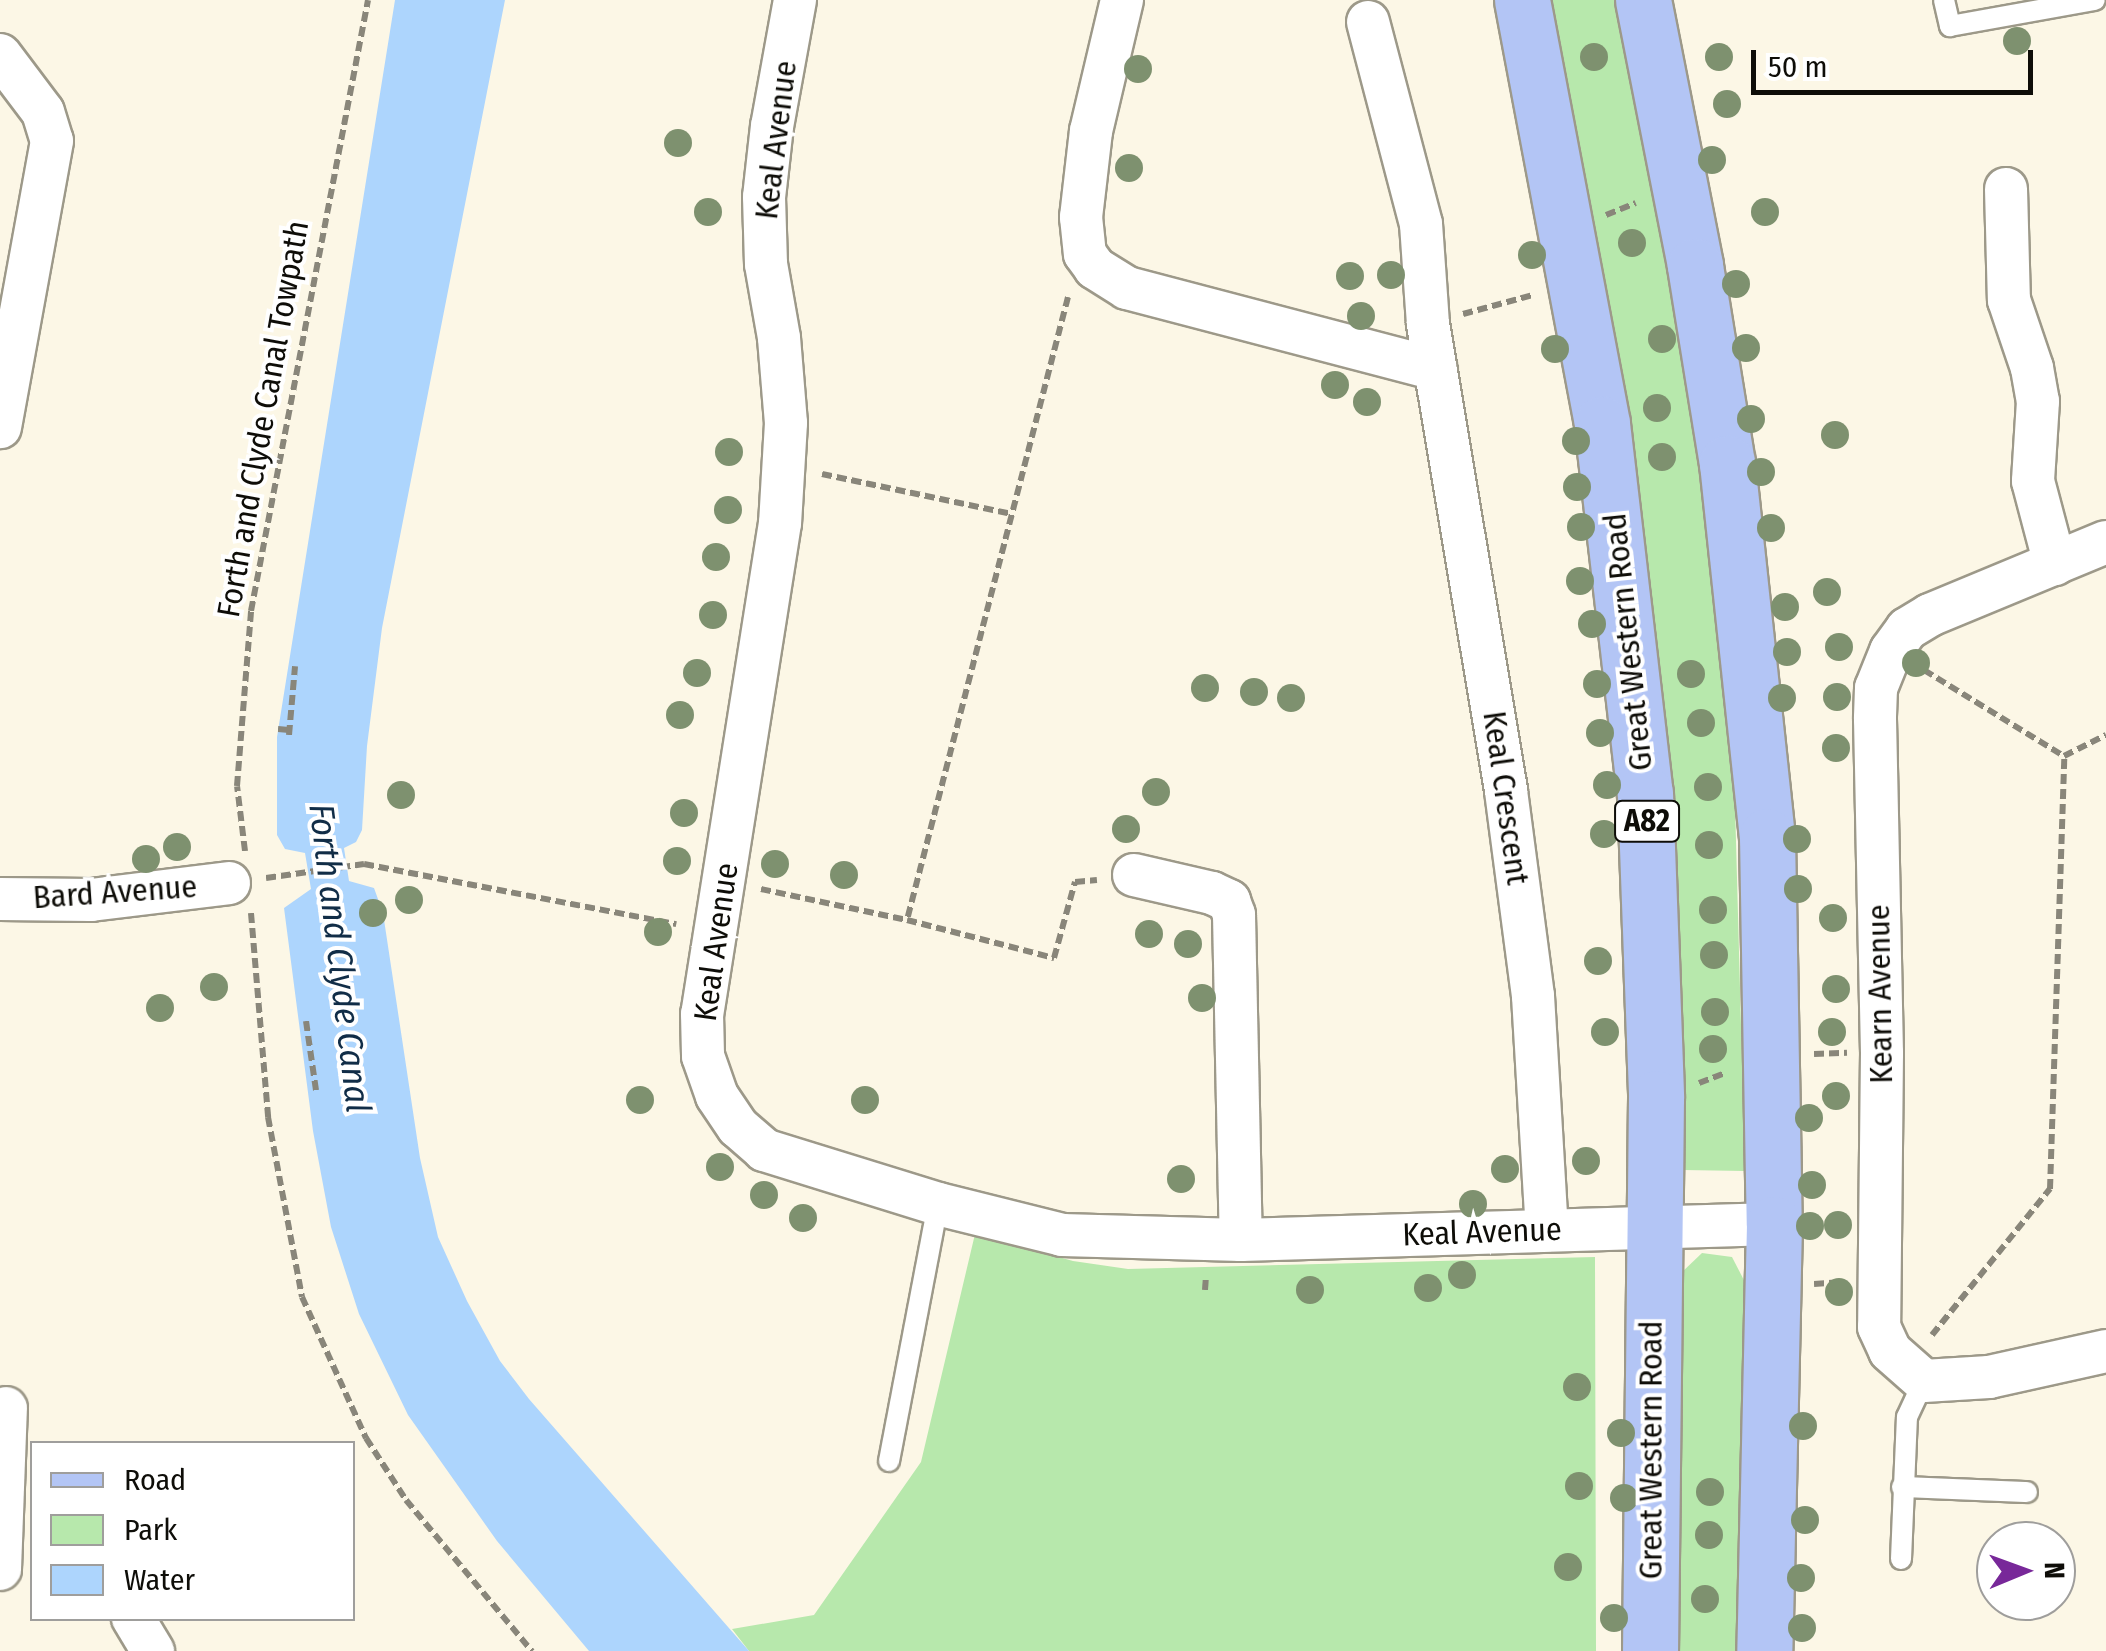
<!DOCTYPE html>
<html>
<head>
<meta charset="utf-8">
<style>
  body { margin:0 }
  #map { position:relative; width:2106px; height:1651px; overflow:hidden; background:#fcf7e6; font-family:"Fira Sans Condensed",sans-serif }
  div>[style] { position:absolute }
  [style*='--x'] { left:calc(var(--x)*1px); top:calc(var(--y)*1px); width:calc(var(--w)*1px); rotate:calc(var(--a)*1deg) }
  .green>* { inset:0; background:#b7e8ac }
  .water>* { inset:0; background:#add5fd }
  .path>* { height:6px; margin-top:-3px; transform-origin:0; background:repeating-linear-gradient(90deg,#89867a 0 10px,transparent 0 15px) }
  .roads { filter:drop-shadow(2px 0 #9d9989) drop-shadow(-2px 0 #9d9989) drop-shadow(0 2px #9d9989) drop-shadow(0 -2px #9d9989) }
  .service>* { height:20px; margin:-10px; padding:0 10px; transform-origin:10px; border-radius:10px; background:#fff }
  .minor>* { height:42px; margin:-21px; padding:0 21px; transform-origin:21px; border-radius:21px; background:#fff }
  .primary>* { height:55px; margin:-27.5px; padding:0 27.5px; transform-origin:27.5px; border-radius:27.5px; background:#b3c5f5 }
  .trees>* { width:28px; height:28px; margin:-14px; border-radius:50%; background:#7e916f }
  span { translate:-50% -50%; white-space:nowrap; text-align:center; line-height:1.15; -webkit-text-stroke:8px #fff; paint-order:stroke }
  .shield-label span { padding:2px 8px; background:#fff; border:2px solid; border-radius:8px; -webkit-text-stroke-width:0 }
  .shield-label { font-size:30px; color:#0e0d08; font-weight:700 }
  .street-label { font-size:32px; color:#0e0d08 }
  .water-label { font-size:35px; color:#112d47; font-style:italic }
  .legend { position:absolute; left:30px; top:1441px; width:325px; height:180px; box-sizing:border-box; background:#fff; border:2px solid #9f9e9c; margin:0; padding:12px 18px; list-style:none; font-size:30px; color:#0e0d08 }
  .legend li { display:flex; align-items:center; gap:20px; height:50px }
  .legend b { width:50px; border:2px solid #9f9e9c }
  .north { position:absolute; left:1976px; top:1521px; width:100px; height:100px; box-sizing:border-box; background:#fff; border:2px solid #9f9e9c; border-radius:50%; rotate:89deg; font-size:28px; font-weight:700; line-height:40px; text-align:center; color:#0e0d08 }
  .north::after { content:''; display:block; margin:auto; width:35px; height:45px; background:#782899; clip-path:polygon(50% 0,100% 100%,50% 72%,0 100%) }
  .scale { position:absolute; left:1751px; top:50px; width:282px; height:45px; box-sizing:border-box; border:5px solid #0e0d08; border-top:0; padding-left:12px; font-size:30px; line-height:35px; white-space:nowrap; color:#0e0d08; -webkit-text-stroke:8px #fff; paint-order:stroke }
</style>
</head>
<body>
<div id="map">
  <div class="green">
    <div style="clip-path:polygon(1547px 0,1616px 0,1690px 398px,1734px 768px,1745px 1171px,1683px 1170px,1673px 846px)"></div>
    <div style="clip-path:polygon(975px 1234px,1073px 1261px,1128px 1269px,1595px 1257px,1596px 1651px,749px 1651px,732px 1629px,814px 1615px,921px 1462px)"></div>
    <div style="clip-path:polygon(1702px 1253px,1732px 1257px,1748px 1288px,1741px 1651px,1675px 1651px,1680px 1274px)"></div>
  </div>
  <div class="water">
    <div style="clip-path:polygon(395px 0,505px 0,382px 628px,367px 746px,362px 830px,356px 842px,344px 848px,349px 881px,374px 888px,383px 913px,420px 1158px,438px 1237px,467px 1301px,500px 1361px,529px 1399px,749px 1651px,589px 1651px,497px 1541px,408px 1415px,359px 1314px,331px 1227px,313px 1131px,284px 908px,311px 889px,305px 853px,285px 849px,277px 835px,277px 737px)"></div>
  </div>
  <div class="path">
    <div style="--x:1606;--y:215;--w:32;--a:-22"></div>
    <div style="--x:1068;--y:297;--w:643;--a:104.49"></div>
    <div style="--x:907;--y:920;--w:152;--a:14.5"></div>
    <div style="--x:1054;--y:958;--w:79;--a:-74.6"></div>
    <div style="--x:1075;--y:882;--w:22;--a:-5"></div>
    <div style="--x:1463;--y:314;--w:73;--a:-15.2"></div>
    <div style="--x:822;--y:474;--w:193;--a:11.9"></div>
    <div style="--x:1924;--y:670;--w:164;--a:31.6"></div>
    <div style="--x:278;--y:729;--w:11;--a:5"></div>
    <div style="--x:289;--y:735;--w:69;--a:-85"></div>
    <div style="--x:245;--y:851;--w:65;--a:-97"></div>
    <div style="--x:237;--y:786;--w:176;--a:-85.4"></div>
    <div style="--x:251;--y:611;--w:622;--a:-79.16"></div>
    <div style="--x:266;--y:878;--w:99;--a:-8.1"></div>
    <div style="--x:364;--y:864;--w:318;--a:10.9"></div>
    <div style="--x:761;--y:889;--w:149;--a:12"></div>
    <div style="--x:251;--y:913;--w:205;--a:85.2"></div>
    <div style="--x:268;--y:1117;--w:183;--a:79.3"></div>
    <div style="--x:302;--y:1297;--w:155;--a:65.6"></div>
    <div style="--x:366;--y:1438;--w:74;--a:57.2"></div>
    <div style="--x:406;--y:1500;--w:197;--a:50.2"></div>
    <div style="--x:306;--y:1021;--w:70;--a:81.8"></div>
    <div style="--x:1814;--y:1054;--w:33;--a:-2"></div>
    <div style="--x:1699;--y:1083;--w:28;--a:-21"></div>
    <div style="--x:1814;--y:1284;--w:28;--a:-4"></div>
    <div style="--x:1205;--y:1290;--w:14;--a:-86"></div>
    <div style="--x:1932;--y:1335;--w:188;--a:-51.1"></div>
    <div style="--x:2050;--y:1189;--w:433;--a:-88.1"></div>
    <div style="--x:2064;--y:756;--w:47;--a:-26.6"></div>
  </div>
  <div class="roads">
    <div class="service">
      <div style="--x:1944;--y:0;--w:27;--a:77"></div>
      <div style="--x:1950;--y:26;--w:147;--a:-10.2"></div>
      <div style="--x:889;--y:1461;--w:262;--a:-79.2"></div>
      <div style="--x:1902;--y:1487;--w:125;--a:2.3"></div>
      <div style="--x:1901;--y:1559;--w:142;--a:-87.6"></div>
      <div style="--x:1907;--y:1417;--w:40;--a:-65"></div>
    </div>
    <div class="minor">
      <div style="--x:795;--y:0;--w:128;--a:100.3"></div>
      <div style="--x:772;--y:126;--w:71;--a:96.4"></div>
      <div style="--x:764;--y:197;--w:67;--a:88.3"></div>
      <div style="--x:766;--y:264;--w:75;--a:80"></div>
      <div style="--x:779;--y:338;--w:85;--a:85.3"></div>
      <div style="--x:786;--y:423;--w:100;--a:93.4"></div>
      <div style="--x:780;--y:523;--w:497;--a:99"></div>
      <div style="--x:702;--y:1014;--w:42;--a:88.6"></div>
      <div style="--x:703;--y:1056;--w:42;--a:70.7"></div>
      <div style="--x:717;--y:1096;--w:37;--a:56"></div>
      <div style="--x:738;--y:1127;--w:35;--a:41"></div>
      <div style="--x:764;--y:1150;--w:182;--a:17.2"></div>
      <div style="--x:938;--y:1204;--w:128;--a:14"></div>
      <div style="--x:1062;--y:1235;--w:179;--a:1.6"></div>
      <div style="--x:1241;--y:1240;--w:533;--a:-1.72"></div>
      <div style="--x:1122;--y:0;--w:135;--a:103.3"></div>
      <div style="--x:1091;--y:131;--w:87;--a:96.6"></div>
      <div style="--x:1081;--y:217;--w:37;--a:84"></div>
      <div style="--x:1085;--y:254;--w:17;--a:54"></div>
      <div style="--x:1095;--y:268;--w:38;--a:32"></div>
      <div style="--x:1127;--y:288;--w:319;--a:14.7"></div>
      <div style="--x:1368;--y:22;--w:209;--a:75.3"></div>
      <div style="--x:1421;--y:224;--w:100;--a:86"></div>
      <div style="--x:1428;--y:324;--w:473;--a:80.5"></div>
      <div style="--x:1506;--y:791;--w:207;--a:82.5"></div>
      <div style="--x:1533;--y:996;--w:234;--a:86.6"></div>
      <div style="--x:0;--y:55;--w:71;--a:53"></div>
      <div style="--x:43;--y:112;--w:30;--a:73"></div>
      <div style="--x:52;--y:141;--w:291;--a:100.3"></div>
      <div style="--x:2006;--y:189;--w:111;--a:88.5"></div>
      <div style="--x:2009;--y:300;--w:72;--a:71.3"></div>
      <div style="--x:2032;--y:368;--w:34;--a:80"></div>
      <div style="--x:2038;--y:401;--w:80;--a:93.6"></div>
      <div style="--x:2033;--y:481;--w:86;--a:75.2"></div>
      <div style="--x:2106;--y:542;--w:191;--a:157.5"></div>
      <div style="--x:1930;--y:615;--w:27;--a:149"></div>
      <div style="--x:1907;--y:629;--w:27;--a:126"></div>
      <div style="--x:1891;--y:651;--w:40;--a:112"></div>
      <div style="--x:1876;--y:688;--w:31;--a:92"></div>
      <div style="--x:1875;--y:719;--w:334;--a:88.8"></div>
      <div style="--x:1882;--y:1053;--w:274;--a:90.6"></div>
      <div style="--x:1879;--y:1327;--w:26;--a:65"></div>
      <div style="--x:1890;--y:1351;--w:45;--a:41.4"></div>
      <div style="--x:1924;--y:1381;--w:65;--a:-3.5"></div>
      <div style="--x:1989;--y:1377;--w:120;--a:-12.5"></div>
      <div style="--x:1134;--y:875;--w:80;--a:13"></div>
      <div style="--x:1212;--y:893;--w:19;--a:25"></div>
      <div style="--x:1229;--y:901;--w:15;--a:70"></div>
      <div style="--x:1234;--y:915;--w:325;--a:88.8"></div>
      <div style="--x:0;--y:899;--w:91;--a:0.6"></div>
      <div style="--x:91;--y:900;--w:139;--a:-7"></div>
      <div style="--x:0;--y:1569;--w:161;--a:-87.9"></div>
      <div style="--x:133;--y:1618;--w:39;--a:59"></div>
    </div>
    <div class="primary">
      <div style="--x:1522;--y:0;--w:431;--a:79.3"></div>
      <div style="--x:1602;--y:424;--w:371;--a:83.4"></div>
      <div style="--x:1645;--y:793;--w:305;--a:87.9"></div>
      <div style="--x:1656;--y:1098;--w:553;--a:90.62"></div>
      <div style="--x:1643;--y:0;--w:271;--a:78.9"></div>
      <div style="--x:1695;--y:266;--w:200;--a:80.8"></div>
      <div style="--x:1727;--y:463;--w:375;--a:83.9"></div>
      <div style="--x:1767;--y:836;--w:388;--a:89"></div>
      <div style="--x:1774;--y:1224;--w:427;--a:91.3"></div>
    </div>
  </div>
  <div class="trees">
    <div style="left:2017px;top:41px"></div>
    <div style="left:1594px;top:57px"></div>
    <div style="left:1719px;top:57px"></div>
    <div style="left:1138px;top:69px"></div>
    <div style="left:1727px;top:104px"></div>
    <div style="left:678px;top:143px"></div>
    <div style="left:1712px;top:160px"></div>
    <div style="left:1129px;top:168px"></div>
    <div style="left:708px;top:212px"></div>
    <div style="left:1765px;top:212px"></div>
    <div style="left:1632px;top:243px"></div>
    <div style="left:1532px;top:255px"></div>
    <div style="left:1391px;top:275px"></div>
    <div style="left:1350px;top:276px"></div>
    <div style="left:1736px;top:284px"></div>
    <div style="left:1361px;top:316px"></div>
    <div style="left:1662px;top:339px"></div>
    <div style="left:1746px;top:348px"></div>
    <div style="left:1555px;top:349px"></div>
    <div style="left:1335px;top:385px"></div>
    <div style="left:1367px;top:402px"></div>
    <div style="left:1657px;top:408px"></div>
    <div style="left:1751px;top:419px"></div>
    <div style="left:1835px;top:435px"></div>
    <div style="left:1576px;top:441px"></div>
    <div style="left:729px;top:452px"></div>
    <div style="left:1662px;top:457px"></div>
    <div style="left:1761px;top:472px"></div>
    <div style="left:1577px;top:487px"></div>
    <div style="left:728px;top:510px"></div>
    <div style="left:1581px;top:527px"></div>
    <div style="left:1771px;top:528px"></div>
    <div style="left:716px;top:557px"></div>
    <div style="left:1580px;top:581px"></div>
    <div style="left:1827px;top:592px"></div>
    <div style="left:1785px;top:607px"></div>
    <div style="left:713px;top:615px"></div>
    <div style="left:1592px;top:624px"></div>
    <div style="left:1839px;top:647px"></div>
    <div style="left:1787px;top:652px"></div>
    <div style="left:1916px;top:663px"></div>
    <div style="left:697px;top:673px"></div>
    <div style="left:1691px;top:674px"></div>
    <div style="left:1597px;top:684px"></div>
    <div style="left:1205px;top:688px"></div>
    <div style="left:1254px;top:692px"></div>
    <div style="left:1837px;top:697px"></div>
    <div style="left:1291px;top:698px"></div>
    <div style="left:1782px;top:698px"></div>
    <div style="left:680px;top:715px"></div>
    <div style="left:1701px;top:723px"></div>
    <div style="left:1600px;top:733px"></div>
    <div style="left:1836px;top:748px"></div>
    <div style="left:1607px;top:785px"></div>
    <div style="left:1708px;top:787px"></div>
    <div style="left:1156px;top:792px"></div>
    <div style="left:401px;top:795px"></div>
    <div style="left:684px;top:813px"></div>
    <div style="left:1126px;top:829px"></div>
    <div style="left:1604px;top:834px"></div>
    <div style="left:1797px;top:839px"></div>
    <div style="left:1709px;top:845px"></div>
    <div style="left:177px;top:847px"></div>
    <div style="left:146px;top:859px"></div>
    <div style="left:677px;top:861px"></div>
    <div style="left:775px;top:864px"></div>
    <div style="left:844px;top:875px"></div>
    <div style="left:1798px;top:889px"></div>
    <div style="left:409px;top:900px"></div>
    <div style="left:1713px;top:910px"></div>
    <div style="left:373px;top:913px"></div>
    <div style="left:1833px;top:918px"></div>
    <div style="left:658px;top:932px"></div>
    <div style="left:1149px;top:934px"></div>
    <div style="left:1188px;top:944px"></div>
    <div style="left:1714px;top:955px"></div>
    <div style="left:1598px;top:961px"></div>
    <div style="left:214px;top:987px"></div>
    <div style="left:1836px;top:989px"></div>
    <div style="left:1202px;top:998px"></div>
    <div style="left:160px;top:1008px"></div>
    <div style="left:1715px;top:1012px"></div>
    <div style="left:1605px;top:1032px"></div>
    <div style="left:1832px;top:1032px"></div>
    <div style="left:1713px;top:1049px"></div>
    <div style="left:1836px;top:1096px"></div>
    <div style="left:640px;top:1100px"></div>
    <div style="left:865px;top:1100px"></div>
    <div style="left:1809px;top:1118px"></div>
    <div style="left:1586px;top:1161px"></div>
    <div style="left:720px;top:1167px"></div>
    <div style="left:1505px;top:1169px"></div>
    <div style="left:1181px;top:1179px"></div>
    <div style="left:1812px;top:1185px"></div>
    <div style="left:764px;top:1195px"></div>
    <div style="left:1473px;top:1204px"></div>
    <div style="left:803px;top:1218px"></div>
    <div style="left:1838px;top:1225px"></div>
    <div style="left:1810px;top:1226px"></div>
    <div style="left:1462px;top:1275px"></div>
    <div style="left:1428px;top:1288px"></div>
    <div style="left:1310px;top:1290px"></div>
    <div style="left:1839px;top:1292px"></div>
    <div style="left:1577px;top:1387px"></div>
    <div style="left:1803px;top:1426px"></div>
    <div style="left:1621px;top:1433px"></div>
    <div style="left:1579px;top:1486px"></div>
    <div style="left:1710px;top:1492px"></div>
    <div style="left:1624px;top:1498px"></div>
    <div style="left:1805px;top:1520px"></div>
    <div style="left:1709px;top:1535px"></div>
    <div style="left:1568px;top:1567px"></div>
    <div style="left:1801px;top:1578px"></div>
    <div style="left:1705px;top:1599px"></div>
    <div style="left:1614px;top:1618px"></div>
    <div style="left:1802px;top:1628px"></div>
  </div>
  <div class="shield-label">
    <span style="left:1647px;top:821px">A82</span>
  </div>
  <div class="street-label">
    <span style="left:776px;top:140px;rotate:-83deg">Keal Avenue</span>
    <span style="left:263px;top:419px;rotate:-80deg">Forth and Clyde Canal Towpath</span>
    <span style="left:1628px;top:642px;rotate:-96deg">Great Western Road</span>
    <span style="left:1506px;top:798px;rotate:82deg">Keal Crescent</span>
    <span style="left:115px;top:892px;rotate:-4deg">Bard Avenue</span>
    <span style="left:716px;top:942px;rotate:-82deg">Keal Avenue</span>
    <span style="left:1880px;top:994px;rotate:-91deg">Kearn Avenue</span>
    <span style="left:1482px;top:1232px;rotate:-2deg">Keal Avenue</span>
    <span style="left:1651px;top:1450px;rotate:-90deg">Great Western Road</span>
  </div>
  <div class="water-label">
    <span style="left:340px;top:958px;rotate:83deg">Forth and Clyde Canal</span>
  </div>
  <ul class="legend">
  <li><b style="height:12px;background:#b3c5f5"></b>Road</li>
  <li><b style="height:28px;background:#b7e8ac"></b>Park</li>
  <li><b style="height:28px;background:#add5fd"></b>Water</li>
  </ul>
  <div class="north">N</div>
  <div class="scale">50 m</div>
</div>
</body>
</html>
